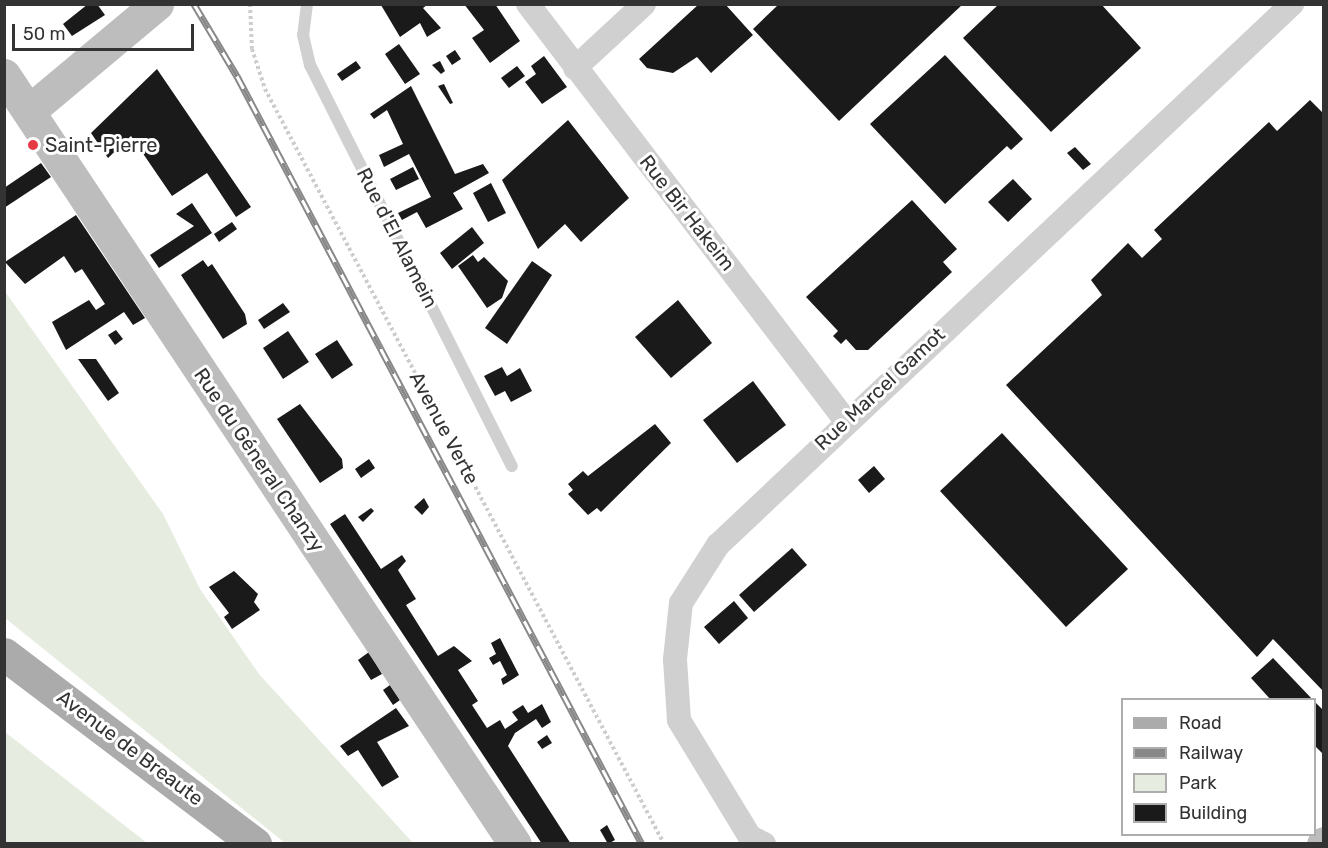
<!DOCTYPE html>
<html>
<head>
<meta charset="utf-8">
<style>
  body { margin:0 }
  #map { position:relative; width:1328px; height:848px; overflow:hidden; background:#fff; font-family:Rubik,sans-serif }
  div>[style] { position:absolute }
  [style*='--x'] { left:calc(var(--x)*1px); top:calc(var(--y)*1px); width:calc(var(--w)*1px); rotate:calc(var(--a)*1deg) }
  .green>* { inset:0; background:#e6ecdf }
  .building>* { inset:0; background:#1a1a1a }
  .path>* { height:4px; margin-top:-2px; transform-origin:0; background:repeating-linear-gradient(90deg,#cdcdcd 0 3px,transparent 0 6px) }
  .lane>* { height:12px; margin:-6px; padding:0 6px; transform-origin:6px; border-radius:6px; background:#d0d0d0 }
  .street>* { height:24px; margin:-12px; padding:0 12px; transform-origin:12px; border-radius:12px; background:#d0d0d0 }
  .secondary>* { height:33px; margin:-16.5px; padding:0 16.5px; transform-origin:16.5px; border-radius:16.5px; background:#bdbdbd }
  .primary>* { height:33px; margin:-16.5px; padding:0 16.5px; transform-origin:16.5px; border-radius:16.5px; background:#ababab }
  .rail>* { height:7px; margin-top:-3.5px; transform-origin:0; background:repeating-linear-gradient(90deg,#fff 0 14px,#888 0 28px); box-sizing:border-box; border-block:2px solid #888 }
  .dots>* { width:16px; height:16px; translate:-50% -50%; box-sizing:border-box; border:3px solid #fff; border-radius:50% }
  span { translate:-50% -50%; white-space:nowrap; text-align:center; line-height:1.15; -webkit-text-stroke:6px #fff; paint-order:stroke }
  .poi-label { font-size:20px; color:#333 }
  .left { translate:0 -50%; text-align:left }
  .street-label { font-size:20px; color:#333 }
  .frame { position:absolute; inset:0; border:6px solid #333; pointer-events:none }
  .legend { position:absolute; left:1121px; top:698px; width:195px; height:138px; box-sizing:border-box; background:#fff; border:2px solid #adadad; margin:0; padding:8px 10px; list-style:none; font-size:18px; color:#333 }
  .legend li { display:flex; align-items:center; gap:12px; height:30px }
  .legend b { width:30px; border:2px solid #adadad }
  .scale { position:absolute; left:12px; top:24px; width:182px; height:27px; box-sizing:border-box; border:3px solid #333; border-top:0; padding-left:8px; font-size:18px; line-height:21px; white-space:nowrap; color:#333; -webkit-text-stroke:4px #fff; paint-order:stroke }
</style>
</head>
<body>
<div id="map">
  <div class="green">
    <div style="clip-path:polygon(4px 290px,163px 514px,200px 589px,259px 674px,413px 843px,285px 843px,5px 618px)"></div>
    <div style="clip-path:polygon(4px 732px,5px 732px,147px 843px,5px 843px)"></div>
  </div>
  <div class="building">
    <div style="clip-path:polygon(88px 4px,97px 4px,105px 15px,72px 36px,63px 24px)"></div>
    <div style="clip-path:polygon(464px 4px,495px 4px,520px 41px,490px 63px,472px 38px,484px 30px)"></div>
    <div style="clip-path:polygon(699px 4px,725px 4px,753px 35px,711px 73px,697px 57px,673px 73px,647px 68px,639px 59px)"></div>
    <div style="clip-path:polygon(779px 4px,963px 4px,839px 121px,753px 29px)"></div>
    <div style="clip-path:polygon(999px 4px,1101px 4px,1141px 48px,1051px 132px,963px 38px)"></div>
    <div style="clip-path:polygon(381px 5px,427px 5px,423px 8px,441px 28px,427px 37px,420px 23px,400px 37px)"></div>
    <div style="clip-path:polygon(399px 44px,420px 74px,405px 84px,385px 54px)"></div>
    <div style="clip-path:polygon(455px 50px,461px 59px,452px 65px,446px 56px)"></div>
    <div style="clip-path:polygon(945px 55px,1023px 139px,1011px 150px,1007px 146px,945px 204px,870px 124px)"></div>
    <div style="clip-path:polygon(544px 56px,567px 87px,542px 104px,525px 82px,536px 74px,531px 66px)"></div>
    <div style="clip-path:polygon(356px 61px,361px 68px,342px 81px,337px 74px)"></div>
    <div style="clip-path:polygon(440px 61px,445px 71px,441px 74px,432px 65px)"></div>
    <div style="clip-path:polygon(517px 66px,525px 76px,509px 88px,501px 78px)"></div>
    <div style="clip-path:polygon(157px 69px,251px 207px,236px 217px,207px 173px,172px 196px,131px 136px,108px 158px,91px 133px)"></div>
    <div style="clip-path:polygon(444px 84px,453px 103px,450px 104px,438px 86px)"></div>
    <div style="clip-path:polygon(411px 86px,455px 174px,483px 164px,489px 173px,453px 193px,463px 209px,426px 228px,417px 212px,402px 220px,398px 213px,431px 197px,409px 154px,384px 167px,379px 155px,403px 144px,387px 110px,374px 119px,370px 114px)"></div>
    <div style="clip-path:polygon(1310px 100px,1324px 114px,1324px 692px,1273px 639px,1257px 657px,1006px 385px,1102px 295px,1091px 280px,1128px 243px,1142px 258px,1162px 239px,1154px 230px,1269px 122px,1277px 131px)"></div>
    <div style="clip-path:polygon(568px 120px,629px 198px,581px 242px,565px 224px,538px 249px,502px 180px)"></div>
    <div style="clip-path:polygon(1075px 147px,1091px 164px,1083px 170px,1067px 153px)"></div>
    <div style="clip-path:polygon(41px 163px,51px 177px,4px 208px,4px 188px)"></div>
    <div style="clip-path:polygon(413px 167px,419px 179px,396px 190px,390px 179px)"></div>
    <div style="clip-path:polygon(1013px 179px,1032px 199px,1008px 222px,988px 202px)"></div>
    <div style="clip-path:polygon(491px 183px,506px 213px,488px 222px,473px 193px)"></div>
    <div style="clip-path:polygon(912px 200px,957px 249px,943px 262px,952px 272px,868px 350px,856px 350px,846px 339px,841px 344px,833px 336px,838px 331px,806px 297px)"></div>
    <div style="clip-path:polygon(192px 203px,212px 233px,159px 268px,150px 255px,194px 226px,176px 214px)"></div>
    <div style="clip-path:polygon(76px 215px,145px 318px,133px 325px,124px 312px,66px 350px,52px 322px,89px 300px,96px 310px,105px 304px,82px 269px,75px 273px,64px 256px,25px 284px,5px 262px)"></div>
    <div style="clip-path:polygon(232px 222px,237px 229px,219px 242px,214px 234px)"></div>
    <div style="clip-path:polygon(472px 227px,484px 243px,452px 269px,440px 253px)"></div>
    <div style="clip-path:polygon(473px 255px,478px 262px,484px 257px,508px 281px,502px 298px,487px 308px,458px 266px)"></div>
    <div style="clip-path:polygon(203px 260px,208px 267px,212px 264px,245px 314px,247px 324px,223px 339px,181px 275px)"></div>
    <div style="clip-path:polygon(532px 261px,552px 275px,507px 344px,485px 328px)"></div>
    <div style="clip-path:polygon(678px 300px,712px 343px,671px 378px,635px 337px)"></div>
    <div style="clip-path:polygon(283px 303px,290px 312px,264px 329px,258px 320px)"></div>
    <div style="clip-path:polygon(116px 330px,123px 339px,115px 345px,108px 335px)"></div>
    <div style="clip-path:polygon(288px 331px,309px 362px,283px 379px,263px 348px)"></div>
    <div style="clip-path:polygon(337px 340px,353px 365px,332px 379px,315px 354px)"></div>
    <div style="clip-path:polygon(78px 359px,96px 359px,119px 393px,108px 401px)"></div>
    <div style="clip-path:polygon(502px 367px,507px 376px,520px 368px,532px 391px,511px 402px,505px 391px,495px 396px,484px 376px)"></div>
    <div style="clip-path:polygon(753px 381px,786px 425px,737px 463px,703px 420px)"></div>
    <div style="clip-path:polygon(300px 404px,342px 459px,343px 468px,320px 483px,277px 419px)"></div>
    <div style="clip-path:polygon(655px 424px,671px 443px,601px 512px,597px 508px,588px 515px,568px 494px,573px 490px,568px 484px,583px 471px,588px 476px)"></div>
    <div style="clip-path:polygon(1002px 433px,1128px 569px,1066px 627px,940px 491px)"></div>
    <div style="clip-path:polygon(369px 459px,375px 468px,361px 478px,355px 469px)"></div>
    <div style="clip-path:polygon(874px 466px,885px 479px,869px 493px,858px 480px)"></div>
    <div style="clip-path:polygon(424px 498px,429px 507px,422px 515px,414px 507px)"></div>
    <div style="clip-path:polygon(371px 508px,374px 511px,363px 522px,358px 517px)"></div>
    <div style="clip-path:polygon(345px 514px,381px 569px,402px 555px,406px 561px,398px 570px,416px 599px,406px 605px,438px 656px,454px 646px,472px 661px,458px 670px,478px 701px,472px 705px,487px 728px,500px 720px,505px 729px,518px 720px,512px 712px,523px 705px,528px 713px,542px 704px,551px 722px,542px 728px,536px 719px,515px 733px,508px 746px,571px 844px,542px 844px,330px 524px)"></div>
    <div style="clip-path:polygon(792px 548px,807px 565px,754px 612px,739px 595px)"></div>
    <div style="clip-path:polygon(234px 571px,258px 594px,254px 602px,260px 610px,232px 629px,224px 617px,229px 613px,209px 587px)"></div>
    <div style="clip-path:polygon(734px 601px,748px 618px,719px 644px,704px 627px)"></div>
    <div style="clip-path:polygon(500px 638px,519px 675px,503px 685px,501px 679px,507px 675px,500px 661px,493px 665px,489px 658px,496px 654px,491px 643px)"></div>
    <div style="clip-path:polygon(369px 652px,382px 674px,371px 680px,358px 660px)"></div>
    <div style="clip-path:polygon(1273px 658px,1313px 700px,1271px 700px,1251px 678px)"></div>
    <div style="clip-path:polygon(390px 685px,400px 700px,393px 705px,383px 690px)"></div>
    <div style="clip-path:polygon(1314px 701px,1324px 711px,1324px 755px,1314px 745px)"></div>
    <div style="clip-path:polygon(396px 708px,409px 726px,377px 742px,399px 777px,382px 787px,358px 750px,348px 756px,340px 746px)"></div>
    <div style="clip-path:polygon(547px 735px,552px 743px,542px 749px,537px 742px)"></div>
    <div style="clip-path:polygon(607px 825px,615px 840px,608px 844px,600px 830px)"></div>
  </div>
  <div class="path">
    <div style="--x:250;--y:4;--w:45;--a:87.5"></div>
    <div style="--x:252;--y:49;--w:42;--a:72"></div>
    <div style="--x:265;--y:89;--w:854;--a:62.14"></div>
  </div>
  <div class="lane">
    <div style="--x:307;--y:4;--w:31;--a:97"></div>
    <div style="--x:303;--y:35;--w:31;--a:77"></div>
    <div style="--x:310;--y:65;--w:449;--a:63.3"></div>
  </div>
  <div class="street">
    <div style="--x:528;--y:4;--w:524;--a:52.67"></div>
    <div style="--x:575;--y:68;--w:94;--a:-42.8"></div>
    <div style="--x:764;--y:844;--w:16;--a:-153"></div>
    <div style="--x:750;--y:837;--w:137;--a:-121.3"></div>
    <div style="--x:679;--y:720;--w:61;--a:-93.8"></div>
    <div style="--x:675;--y:659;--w:56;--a:-83.9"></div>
    <div style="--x:681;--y:603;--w:69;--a:-57.5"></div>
    <div style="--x:718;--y:545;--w:789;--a:-43.3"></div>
  </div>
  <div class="secondary">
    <div style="--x:4;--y:75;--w:923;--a:56.4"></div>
    <div style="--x:29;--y:111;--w:167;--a:-39.9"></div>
    <div style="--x:1323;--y:844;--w:1;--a:-45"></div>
  </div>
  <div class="primary">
    <div style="--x:4;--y:654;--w:315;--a:37.1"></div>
  </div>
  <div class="rail">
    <div style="--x:194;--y:4;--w:84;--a:59.2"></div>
    <div style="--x:237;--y:76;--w:868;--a:62.2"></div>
  </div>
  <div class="dots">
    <div style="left:33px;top:145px;background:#e63946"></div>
  </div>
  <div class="poi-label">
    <span class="left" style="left:45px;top:145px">Saint-Pierre</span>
  </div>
  <div class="street-label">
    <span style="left:687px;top:213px;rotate:52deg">Rue Bir Hakeim</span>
    <span style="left:397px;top:238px;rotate:63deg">Rue d'El Alamein</span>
    <span style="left:880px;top:389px;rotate:-43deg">Rue Marcel Gamot</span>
    <span style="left:444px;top:428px;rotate:62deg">Avenue Verte</span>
    <span style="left:259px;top:460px;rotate:56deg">Rue du Géneral Chanzy</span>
    <span style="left:130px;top:748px;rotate:37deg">Avenue de Breaute</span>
  </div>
  <div class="frame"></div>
  <ul class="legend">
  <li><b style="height:8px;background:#ababab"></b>Road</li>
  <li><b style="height:8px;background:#888"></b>Railway</li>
  <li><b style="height:16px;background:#e6ecdf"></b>Park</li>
  <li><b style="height:16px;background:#1a1a1a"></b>Building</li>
  </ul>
  <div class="scale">50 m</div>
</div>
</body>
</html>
